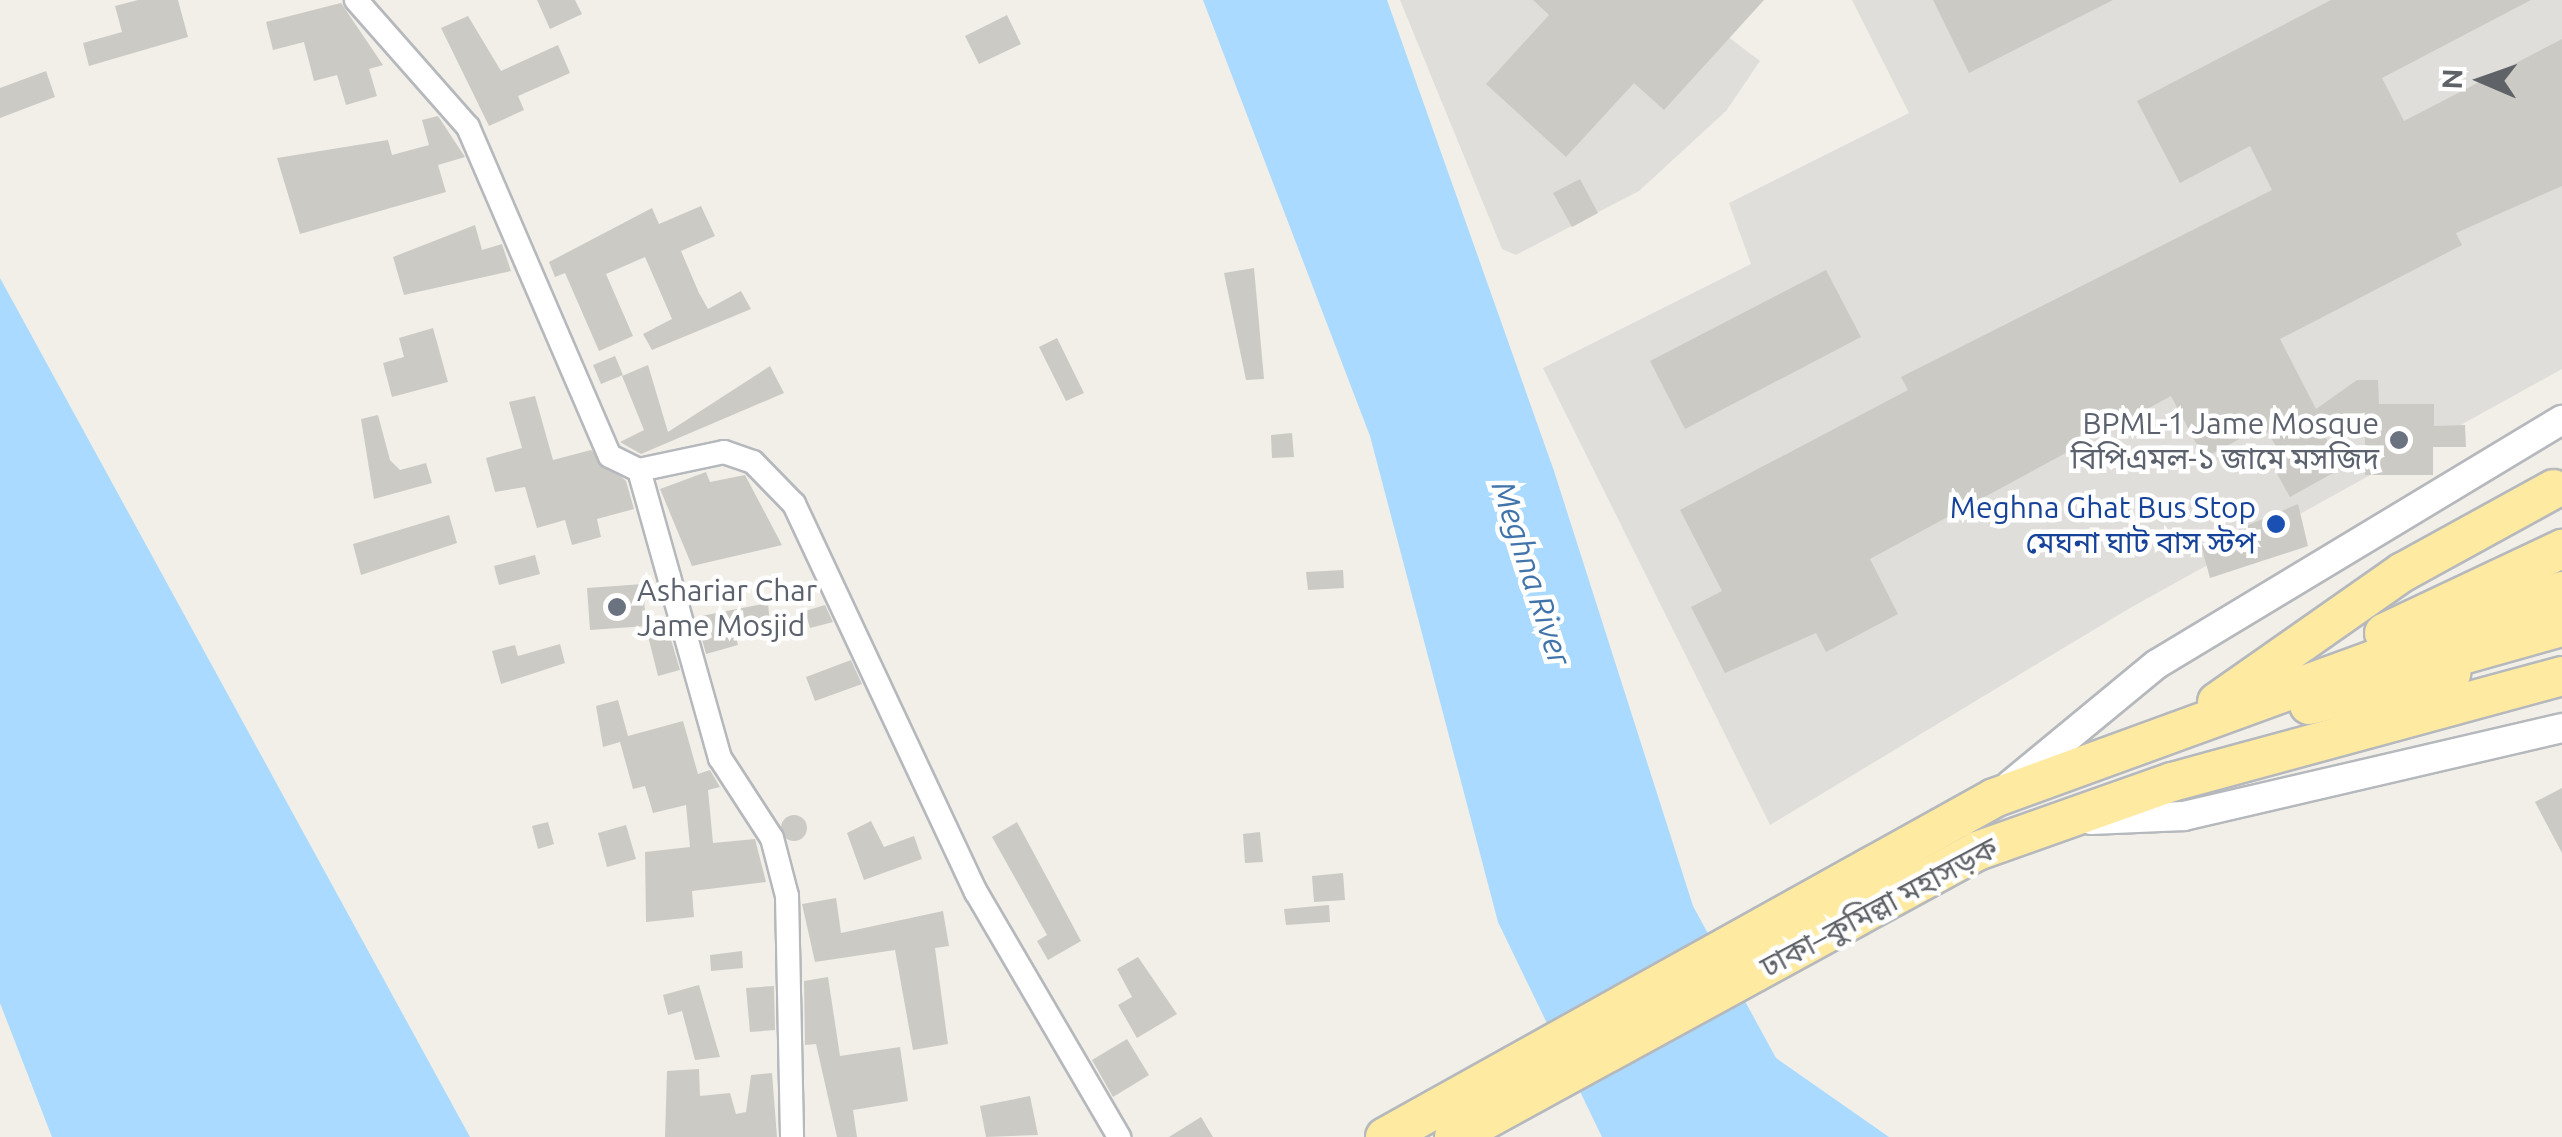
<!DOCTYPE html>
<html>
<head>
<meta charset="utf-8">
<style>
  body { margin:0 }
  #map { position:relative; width:2562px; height:1137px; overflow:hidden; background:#f1efe8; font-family:Ubuntu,"Noto Sans Bengali",sans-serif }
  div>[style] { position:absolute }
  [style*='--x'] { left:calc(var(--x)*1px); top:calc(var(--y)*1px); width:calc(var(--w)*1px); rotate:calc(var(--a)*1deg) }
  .industrial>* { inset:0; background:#e0deda }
  .water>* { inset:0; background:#aadaff }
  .building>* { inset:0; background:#cccac5 }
  .round { border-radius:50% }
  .roads { filter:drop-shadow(2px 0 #b5b8bc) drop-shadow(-2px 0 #b5b8bc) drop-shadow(0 2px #b5b8bc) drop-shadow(0 -2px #b5b8bc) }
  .minor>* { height:22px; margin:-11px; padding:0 11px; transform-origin:11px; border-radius:11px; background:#fff }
  .tertiary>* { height:28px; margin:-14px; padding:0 14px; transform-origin:14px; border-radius:14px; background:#fff }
  .trunk>* { height:38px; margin:-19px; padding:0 19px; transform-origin:19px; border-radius:19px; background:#feeaa1 }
  .dots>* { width:28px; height:28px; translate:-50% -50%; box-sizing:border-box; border:5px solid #fff; border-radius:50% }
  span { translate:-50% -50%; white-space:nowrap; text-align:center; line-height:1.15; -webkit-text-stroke:9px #fff; paint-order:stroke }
  .worship-label { font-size:30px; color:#5b616d }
  .right { translate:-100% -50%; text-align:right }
  .left { translate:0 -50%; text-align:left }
  .transit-label { font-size:30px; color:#164399 }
  .street-label { font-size:30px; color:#5f6368 }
  .water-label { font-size:32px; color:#4174aa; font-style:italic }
  .north { position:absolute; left:2432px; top:30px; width:100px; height:100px; -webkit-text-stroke:8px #fff; paint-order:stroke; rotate:272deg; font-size:28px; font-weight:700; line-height:40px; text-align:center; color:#5f6368 }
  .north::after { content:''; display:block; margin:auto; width:35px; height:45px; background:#5f6368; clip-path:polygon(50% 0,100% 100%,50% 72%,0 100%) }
</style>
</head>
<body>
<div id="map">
  <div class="industrial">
    <div style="clip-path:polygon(1400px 0,1754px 0,1727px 36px,1760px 61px,1726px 111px,1639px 191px,1516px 255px,1502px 249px)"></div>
    <div style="clip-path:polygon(1852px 0,2562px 0,2562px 369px,2130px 608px,1770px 825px,1543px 368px,1751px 264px,1729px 203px,1909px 113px)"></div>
  </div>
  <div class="water">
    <div style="clip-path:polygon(1203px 0,1387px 0,1554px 471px,1693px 906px,1776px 1058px,1889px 1137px,1602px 1137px,1498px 922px,1370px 436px)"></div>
    <div style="clip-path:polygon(0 278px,470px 1137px,52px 1137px,0 1003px)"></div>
  </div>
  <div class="building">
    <div style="clip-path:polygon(138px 0,178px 0,188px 37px,89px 66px,83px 43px,122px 32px,115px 6px)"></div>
    <div style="clip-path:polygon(537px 0,575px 0,582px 14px,550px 29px)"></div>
    <div style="clip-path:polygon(1533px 0,1764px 0,1664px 110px,1634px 83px,1566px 157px,1486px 84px,1549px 15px)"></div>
    <div style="clip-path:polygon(1933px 0,2113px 0,1969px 73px)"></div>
    <div style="clip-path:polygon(2331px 0,2531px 0,2382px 78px,2404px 121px,2562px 39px,2562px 186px,2456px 233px,2462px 245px,2280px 339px,2316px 409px,2357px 380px,2378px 380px,2379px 404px,2434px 404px,2434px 426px,2465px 425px,2466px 447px,2433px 447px,2433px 475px,2365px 475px,2365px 412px,2324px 434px,2342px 468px,2290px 497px,2276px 472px,2287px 465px,2264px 426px,2204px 458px,2171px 396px,1870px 559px,1898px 614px,1826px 652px,1816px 633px,1725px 673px,1691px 607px,1722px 591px,1680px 510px,1908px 390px,1901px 377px,2272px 190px,2250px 146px,2180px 183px,2137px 101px)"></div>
    <div style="clip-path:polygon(341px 3px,383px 65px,369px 69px,377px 96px,346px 105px,337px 75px,314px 81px,304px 42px,273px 50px,266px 22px)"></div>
    <div style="clip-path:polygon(1007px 15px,1021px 44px,979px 64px,965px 36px)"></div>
    <div style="clip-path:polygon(468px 16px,501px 71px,558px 45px,570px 73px,518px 96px,524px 110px,489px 126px,441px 28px)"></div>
    <div style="clip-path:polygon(46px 71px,55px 97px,0 118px,0 88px)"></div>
    <div style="clip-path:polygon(438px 116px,465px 157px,438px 165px,446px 192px,300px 234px,277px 158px,388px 140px,392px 155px,429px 145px,422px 120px)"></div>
    <div style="clip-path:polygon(1580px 179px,1598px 213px,1572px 227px,1553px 193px)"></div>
    <div style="clip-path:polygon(701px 206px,715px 236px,681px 251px,699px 293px,708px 309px,741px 291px,751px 309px,652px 350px,643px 334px,672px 319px,645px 257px,606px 274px,633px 336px,599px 351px,565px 273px,555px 277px,549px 262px,652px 208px,659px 224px)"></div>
    <div style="clip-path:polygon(475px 225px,482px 250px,502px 244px,511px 271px,404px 295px,393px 257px)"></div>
    <div style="clip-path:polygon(1254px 268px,1264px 379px,1246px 380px,1224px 273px)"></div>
    <div style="clip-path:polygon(1826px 270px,1861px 337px,1685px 429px,1650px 361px)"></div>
    <div style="clip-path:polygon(433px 328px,448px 382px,392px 397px,383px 363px,404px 357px,399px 338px)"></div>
    <div style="clip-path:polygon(1057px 338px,1084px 393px,1066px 401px,1039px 347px)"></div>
    <div style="clip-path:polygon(615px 356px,623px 375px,601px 384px,593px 365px)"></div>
    <div style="clip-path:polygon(648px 365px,668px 432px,770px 366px,784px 393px,641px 454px,620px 442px,644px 430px,622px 376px)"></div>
    <div style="clip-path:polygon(535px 396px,553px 460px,591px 450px,626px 481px,634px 509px,597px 519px,601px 537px,572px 545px,565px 520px,537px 528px,525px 487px,495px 492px,486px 458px,522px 448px,509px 402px)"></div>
    <div style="clip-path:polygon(378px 415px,390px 460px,400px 470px,426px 463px,432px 483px,374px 499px,361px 419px)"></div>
    <div style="clip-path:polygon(1292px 433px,1294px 457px,1272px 458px,1271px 435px)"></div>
    <div style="clip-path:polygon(706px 472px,710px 482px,745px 475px,782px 545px,692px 566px,660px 489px)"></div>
    <div style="clip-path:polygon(2298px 504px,2308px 546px,2210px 578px,2201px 545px)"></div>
    <div style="clip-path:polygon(449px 515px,457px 543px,361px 575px,353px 544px)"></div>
    <div style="clip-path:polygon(535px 555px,540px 574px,499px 585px,494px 566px)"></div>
    <div style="clip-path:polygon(1343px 570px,1344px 588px,1308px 590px,1306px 572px)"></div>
    <div style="clip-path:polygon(643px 584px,646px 626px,590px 630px,587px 588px)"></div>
    <div style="clip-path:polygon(768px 603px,770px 624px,734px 629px,738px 645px,706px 654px,696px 617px)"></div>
    <div style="clip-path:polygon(825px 605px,833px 622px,810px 628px,805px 611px)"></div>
    <div style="clip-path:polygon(667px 626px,680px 670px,658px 676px,647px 632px)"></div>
    <div style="clip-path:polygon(560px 644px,565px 663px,501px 684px,492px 651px,515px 645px,518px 656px)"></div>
    <div style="clip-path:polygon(851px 660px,862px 684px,815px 701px,806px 677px)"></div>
    <div style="clip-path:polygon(618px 700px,628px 736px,683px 721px,698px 774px,710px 770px,720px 787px,708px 790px,713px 843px,755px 839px,766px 882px,692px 891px,694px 917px,646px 922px,645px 852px,690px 847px,686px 805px,653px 813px,645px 786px,633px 789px,620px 742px,603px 747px,596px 706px)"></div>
    <div style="clip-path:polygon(2562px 788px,2562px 853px,2535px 802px)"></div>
    <div class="round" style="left:781px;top:815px;width:26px;height:26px"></div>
    <div style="clip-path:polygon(871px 821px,884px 847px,914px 836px,922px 859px,864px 880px,847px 833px)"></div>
    <div style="clip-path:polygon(548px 822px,554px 844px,538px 849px,532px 826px)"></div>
    <div style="clip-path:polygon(1017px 822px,1081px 941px,1048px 960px,1037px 941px,1047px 935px,992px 837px)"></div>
    <div style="clip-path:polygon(626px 825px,636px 859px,607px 867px,598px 833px)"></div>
    <div style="clip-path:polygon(1260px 832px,1263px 862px,1245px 863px,1243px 834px)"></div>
    <div style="clip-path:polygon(1343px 873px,1345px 900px,1314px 902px,1312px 876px)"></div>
    <div style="clip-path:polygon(836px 898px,841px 933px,943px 911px,949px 946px,935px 948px,948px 1044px,913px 1050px,895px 950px,815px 962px,802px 904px)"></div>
    <div style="clip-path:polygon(1329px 905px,1330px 922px,1286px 925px,1284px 909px)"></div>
    <div style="clip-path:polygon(742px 951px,743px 968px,711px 971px,710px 955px)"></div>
    <div style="clip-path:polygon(1138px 957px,1177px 1014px,1137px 1038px,1118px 1005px,1132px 997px,1117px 969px)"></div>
    <div style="clip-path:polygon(828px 977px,840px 1056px,900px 1047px,908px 1101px,853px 1110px,857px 1137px,837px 1137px,816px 1044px,805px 1045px,804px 981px)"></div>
    <div style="clip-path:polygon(699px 985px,712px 1030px,720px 1057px,695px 1060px,682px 1011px,668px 1015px,663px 995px)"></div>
    <div style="clip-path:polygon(774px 986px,775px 1030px,750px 1032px,746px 988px)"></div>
    <div style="clip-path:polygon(1127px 1039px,1149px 1075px,1113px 1097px,1092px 1060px)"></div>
    <div style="clip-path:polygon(699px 1069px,700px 1096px,730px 1093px,736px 1114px,746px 1112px,751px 1075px,772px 1073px,777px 1137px,665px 1137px,667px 1071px)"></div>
    <div style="clip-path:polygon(1030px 1096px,1038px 1135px,986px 1137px,980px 1106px)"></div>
    <div style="clip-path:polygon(1201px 1117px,1213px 1137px,1169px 1137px)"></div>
  </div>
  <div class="roads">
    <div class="minor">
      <div style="--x:356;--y:0;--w:169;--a:48.6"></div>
      <div style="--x:468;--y:127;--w:358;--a:66.7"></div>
      <div style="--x:610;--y:456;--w:32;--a:26"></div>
      <div style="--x:639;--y:470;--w:87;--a:-12"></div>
      <div style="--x:724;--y:452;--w:31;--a:19"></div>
      <div style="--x:753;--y:462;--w:59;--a:45.7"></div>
      <div style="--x:794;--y:504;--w:429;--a:64.9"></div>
      <div style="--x:976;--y:892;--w:284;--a:59.7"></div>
      <div style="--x:639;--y:470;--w:299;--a:74.3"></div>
      <div style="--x:720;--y:758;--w:95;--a:57"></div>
      <div style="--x:772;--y:838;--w:60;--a:75.5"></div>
      <div style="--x:787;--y:896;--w:241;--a:88.8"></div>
    </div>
    <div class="tertiary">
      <div style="--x:2010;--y:785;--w:190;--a:-39.5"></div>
      <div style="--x:2157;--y:664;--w:473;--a:-31.1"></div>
      <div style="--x:2091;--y:820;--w:93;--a:-2.5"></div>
      <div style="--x:2184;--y:816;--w:388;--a:-13.1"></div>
    </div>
    <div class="trunk">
      <div style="--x:2384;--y:633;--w:197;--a:-25.3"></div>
      <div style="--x:2423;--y:666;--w:144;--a:-15.7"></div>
      <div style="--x:2217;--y:702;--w:227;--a:-35"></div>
      <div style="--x:2403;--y:572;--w:172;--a:-28.8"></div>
      <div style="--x:2309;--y:705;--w:146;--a:-12.7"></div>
      <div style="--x:1385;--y:1137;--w:697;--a:-29.1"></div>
      <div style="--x:1994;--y:798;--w:605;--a:-20.02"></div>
      <div style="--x:1454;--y:1137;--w:596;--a:-28.67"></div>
      <div style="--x:1977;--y:851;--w:207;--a:-19.5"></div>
      <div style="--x:2172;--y:782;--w:404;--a:-15.2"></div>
    </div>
  </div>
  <div class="dots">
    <div style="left:2399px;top:440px;background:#6b7280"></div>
    <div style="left:2276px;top:524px;background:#1a4fb4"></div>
    <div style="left:617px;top:607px;background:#6b7280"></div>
  </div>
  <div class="worship-label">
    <span class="right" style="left:2379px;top:440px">BPML-1 Jame Mosque<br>বিপিএমল-১ জামে মসজিদ</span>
    <span class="left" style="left:637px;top:607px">Ashariar Char<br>Jame Mosjid</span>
  </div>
  <div class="transit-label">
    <span class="right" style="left:2256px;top:524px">Meghna Ghat Bus Stop<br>মেঘনা ঘাট বাস স্টপ</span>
  </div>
  <div class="street-label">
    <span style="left:1879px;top:907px;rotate:-28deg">ঢাকা–কুমিল্লা মহাসড়ক</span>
  </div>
  <div class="water-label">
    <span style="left:1532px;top:573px;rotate:72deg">Meghna River</span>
  </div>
  <div class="north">N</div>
</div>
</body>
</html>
